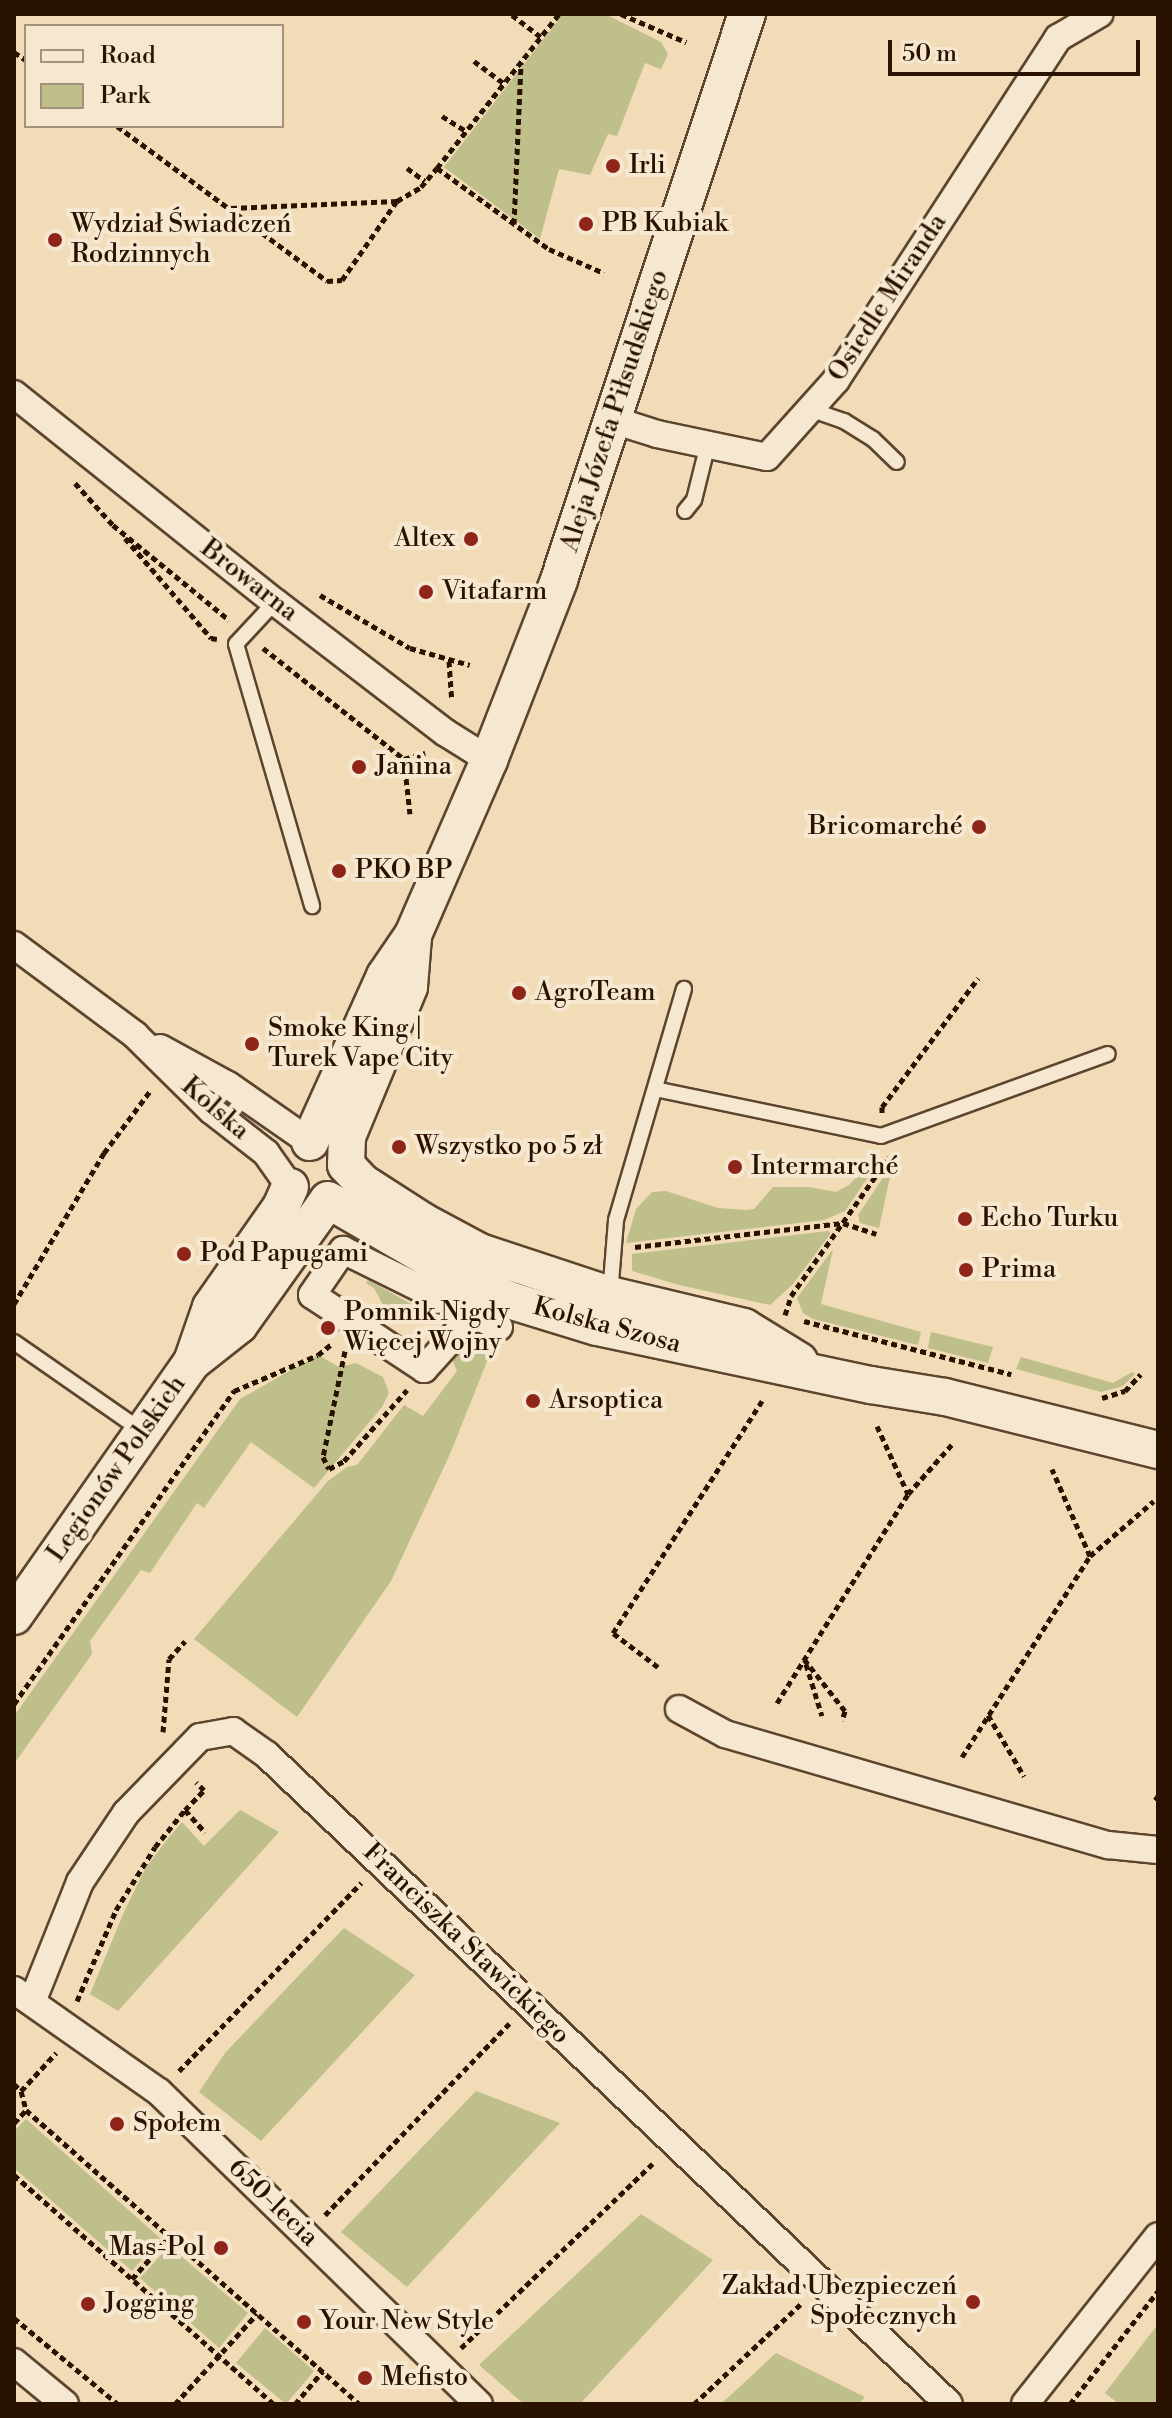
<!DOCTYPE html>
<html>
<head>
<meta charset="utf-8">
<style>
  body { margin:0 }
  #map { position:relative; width:1172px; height:2418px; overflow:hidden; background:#f1dcb7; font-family:"Libre Bodoni",serif }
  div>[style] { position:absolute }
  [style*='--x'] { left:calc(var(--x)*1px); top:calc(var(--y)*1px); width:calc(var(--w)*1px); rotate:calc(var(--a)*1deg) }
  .green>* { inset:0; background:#bebf8b }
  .path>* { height:5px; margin-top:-2.5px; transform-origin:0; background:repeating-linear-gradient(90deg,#2a1201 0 6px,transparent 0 10px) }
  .roads { filter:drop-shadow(2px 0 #5c442e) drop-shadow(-2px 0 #5c442e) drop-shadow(0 2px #5c442e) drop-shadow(0 -2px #5c442e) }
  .lane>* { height:14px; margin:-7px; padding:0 7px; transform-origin:7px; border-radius:7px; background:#f6e8d0 }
  .street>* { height:26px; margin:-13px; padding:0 13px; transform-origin:13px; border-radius:13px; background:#f6e8d0 }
  .secondary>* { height:36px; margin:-18px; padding:0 18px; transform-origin:18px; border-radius:18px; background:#f6e8d0 }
  .dots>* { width:22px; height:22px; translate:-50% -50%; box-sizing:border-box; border:4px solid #f6e8d0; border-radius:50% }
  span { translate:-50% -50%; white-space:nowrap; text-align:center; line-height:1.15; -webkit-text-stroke:8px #f6e8d0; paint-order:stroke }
  .poi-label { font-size:26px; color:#2a1201 }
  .left { translate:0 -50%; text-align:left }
  .right { translate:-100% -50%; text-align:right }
  .street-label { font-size:26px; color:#2a1201 }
  .frame { position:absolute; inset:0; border:16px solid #2a1201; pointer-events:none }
  .legend { position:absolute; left:24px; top:24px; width:260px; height:104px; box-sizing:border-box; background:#f6e8d0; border:2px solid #a4927d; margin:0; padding:10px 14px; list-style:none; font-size:24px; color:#2a1201 }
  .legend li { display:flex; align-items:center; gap:16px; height:40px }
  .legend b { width:40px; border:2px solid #a4927d }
  .scale { position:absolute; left:888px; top:40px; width:252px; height:36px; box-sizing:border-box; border:4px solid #2a1201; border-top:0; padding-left:10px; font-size:24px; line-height:28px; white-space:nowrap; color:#2a1201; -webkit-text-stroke:6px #f6e8d0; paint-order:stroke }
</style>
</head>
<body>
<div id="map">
  <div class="green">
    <div style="clip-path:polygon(563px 14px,605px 14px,661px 42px,668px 54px,661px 69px,645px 63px,617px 136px,608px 134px,590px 175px,559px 169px,540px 239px,444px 167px)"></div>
    <div style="clip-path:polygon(879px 1161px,845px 1211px,824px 1220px,626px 1243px,636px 1209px,652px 1192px,666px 1191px,718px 1208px,747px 1210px,754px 1209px,773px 1187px,809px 1187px,836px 1192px,849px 1185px,871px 1162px)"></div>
    <div style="clip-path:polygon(893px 1163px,879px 1228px,860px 1223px,858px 1215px)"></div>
    <div style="clip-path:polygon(828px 1231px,831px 1233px,793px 1284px,770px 1305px,679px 1285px,632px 1271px,632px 1254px)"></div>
    <div style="clip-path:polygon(833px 1249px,821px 1304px,921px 1332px,918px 1345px,813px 1319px,803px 1313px,797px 1298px)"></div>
    <div style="clip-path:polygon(368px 1280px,424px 1311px,421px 1316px,392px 1322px,374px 1288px,366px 1283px)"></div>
    <div style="clip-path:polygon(931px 1332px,993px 1347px,988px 1363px,928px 1348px)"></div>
    <div style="clip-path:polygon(459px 1339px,490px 1354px,450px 1454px,391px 1581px,297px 1717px,194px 1639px,328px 1481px,347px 1467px,357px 1465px,404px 1405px,423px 1416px,457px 1371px,448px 1349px)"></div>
    <div style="clip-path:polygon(318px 1355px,339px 1367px,356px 1363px,383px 1377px,389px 1393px,382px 1407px,314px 1488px,251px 1442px,204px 1508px,197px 1503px,150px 1573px,141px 1570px,90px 1641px,92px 1654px,14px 1764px,14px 1716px,240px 1399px)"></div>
    <div style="clip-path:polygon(1021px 1357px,1113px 1383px,1132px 1372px,1135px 1374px,1123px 1386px,1101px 1392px,1016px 1369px)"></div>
    <div style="clip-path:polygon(240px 1810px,279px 1832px,118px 2011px,90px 1994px,124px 1912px,145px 1869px,166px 1841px,182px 1822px,204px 1846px)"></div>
    <div style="clip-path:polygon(344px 1928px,415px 1975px,261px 2141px,199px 2092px,225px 2053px)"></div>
    <div style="clip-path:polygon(476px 2091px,560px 2123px,407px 2287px,341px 2232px)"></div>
    <div style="clip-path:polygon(26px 2119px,160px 2238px,132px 2271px,14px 2168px,14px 2131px)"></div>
    <div style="clip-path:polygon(641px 2214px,713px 2260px,580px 2404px,524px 2404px,479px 2365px)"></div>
    <div style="clip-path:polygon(169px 2246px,248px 2313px,219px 2348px,140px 2278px)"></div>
    <div style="clip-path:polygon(1158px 2324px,1158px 2404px,1119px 2404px,1105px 2393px)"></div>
    <div style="clip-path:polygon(265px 2328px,314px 2371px,286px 2404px,236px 2363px)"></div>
    <div style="clip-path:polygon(776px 2353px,865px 2397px,859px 2404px,721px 2404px)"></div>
  </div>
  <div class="path">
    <div style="--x:621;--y:14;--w:71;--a:23.3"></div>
    <div style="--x:512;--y:15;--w:36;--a:37"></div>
    <div style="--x:14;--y:52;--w:14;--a:34"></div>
    <div style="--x:474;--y:61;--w:38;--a:37"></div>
    <div style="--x:442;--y:116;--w:28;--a:32"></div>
    <div style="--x:117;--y:126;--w:261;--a:36.4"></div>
    <div style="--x:327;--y:281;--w:15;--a:-4"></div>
    <div style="--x:342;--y:280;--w:96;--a:-55.2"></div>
    <div style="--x:397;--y:201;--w:167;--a:177.6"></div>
    <div style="--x:407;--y:168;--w:22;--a:36"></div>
    <div style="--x:437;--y:168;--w:138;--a:35.9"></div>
    <div style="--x:549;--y:249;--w:60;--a:23.6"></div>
    <div style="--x:397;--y:201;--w:28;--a:-30"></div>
    <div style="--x:421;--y:187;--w:25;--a:-50"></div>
    <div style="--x:437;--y:168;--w:196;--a:-51.6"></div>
    <div style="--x:514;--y:224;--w:162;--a:-87.5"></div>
    <div style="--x:75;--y:483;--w:57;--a:47.9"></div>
    <div style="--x:113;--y:525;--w:150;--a:39.3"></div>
    <div style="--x:125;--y:538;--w:132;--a:49.3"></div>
    <div style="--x:211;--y:638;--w:6;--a:9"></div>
    <div style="--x:320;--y:595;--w:104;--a:30.5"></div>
    <div style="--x:410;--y:648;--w:62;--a:15.8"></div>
    <div style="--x:263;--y:648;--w:179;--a:38.2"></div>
    <div style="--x:404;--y:759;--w:22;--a:-16"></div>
    <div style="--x:449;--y:661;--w:39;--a:86"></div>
    <div style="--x:404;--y:759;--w:55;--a:83.8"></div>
    <div style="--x:882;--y:1113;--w:6;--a:-90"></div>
    <div style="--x:882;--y:1107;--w:161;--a:-53.3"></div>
    <div style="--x:635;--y:1247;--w:209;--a:-6.6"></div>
    <div style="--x:843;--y:1223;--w:35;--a:18"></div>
    <div style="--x:14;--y:1304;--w:176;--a:-59.2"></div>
    <div style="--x:104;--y:1153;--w:77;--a:-53.4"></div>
    <div style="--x:785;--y:1315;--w:20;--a:-72"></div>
    <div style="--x:791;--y:1296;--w:170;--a:-54.8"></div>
    <div style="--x:804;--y:1321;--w:214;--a:14.4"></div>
    <div style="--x:345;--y:1351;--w:108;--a:101.7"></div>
    <div style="--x:323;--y:1457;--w:13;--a:63"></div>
    <div style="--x:329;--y:1469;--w:17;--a:-28"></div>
    <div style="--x:344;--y:1461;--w:95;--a:-48.4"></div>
    <div style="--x:1102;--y:1398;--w:24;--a:-17"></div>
    <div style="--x:1125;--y:1391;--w:23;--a:-47"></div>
    <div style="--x:877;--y:1426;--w:75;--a:65.5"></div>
    <div style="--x:1090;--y:1556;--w:84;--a:-40.7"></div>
    <div style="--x:804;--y:1659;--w:66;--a:51.7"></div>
    <div style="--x:845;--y:1711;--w:10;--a:107"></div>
    <div style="--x:806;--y:1664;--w:54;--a:72.9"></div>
    <div style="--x:658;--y:1667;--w:56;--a:-142.9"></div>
    <div style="--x:613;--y:1633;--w:276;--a:-57.3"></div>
    <div style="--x:777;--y:1703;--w:247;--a:-57.9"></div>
    <div style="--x:908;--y:1494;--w:69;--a:-48.5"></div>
    <div style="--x:14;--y:1704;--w:383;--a:-54.9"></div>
    <div style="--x:234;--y:1391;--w:91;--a:-23.2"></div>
    <div style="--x:318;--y:1355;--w:19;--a:-39"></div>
    <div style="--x:988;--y:1715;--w:71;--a:59.5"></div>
    <div style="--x:163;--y:1732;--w:73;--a:-85.3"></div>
    <div style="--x:169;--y:1659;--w:24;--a:-48"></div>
    <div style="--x:962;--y:1757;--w:238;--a:-57.5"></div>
    <div style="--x:1090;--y:1556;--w:95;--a:-113.6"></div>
    <div style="--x:1155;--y:1800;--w:5;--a:-53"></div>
    <div style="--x:185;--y:1810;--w:28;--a:-46"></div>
    <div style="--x:204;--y:1790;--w:11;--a:-135"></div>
    <div style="--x:77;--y:2001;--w:99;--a:-66.8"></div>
    <div style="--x:116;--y:1910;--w:74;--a:-58.2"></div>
    <div style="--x:155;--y:1847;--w:48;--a:-51"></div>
    <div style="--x:185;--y:1810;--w:30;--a:48"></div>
    <div style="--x:179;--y:2071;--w:262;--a:-45.9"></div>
    <div style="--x:14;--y:2084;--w:10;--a:45"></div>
    <div style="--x:21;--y:2091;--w:20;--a:75"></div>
    <div style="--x:26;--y:2110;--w:445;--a:41.4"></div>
    <div style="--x:21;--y:2091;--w:52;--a:-47.4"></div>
    <div style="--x:14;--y:2123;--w:18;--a:-47"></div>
    <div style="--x:14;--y:2175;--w:346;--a:41.4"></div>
    <div style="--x:325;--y:2215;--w:267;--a:-46.1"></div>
    <div style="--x:132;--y:2279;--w:56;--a:-48.6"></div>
    <div style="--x:14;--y:2318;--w:135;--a:39.6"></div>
    <div style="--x:461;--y:2348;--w:269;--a:-43.9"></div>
    <div style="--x:175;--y:2404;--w:122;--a:-47.7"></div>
    <div style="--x:295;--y:2404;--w:43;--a:-49.7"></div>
    <div style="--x:694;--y:2404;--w:149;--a:-43.1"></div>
    <div style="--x:1070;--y:2404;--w:143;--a:-52.1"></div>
  </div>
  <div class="roads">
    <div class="lane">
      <div style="--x:812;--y:410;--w:34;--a:19"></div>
      <div style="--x:844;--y:421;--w:34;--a:32"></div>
      <div style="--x:873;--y:439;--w:33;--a:44"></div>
      <div style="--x:685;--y:511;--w:14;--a:-51"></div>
      <div style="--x:694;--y:500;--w:58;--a:-76"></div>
      <div style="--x:275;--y:602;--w:57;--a:132.9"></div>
      <div style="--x:236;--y:644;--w:273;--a:73.8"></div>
      <div style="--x:655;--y:1089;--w:231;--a:11.7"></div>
      <div style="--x:881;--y:1136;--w:241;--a:-19.9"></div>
      <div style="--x:610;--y:1295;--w:75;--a:-85.4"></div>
      <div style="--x:616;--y:1220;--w:241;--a:-73.6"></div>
      <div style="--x:14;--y:1342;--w:156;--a:34.8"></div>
    </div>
    <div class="street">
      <div style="--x:14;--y:394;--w:334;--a:38.6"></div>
      <div style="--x:275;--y:602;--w:215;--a:37.5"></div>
      <div style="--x:446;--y:733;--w:51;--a:32.1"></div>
      <div style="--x:613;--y:420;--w:46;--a:17.7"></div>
      <div style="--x:657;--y:434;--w:112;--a:11.8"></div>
      <div style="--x:767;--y:457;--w:103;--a:-48.1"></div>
      <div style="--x:836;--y:380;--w:408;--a:-57"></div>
      <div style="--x:1058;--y:38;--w:48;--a:-30.3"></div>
      <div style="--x:14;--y:945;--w:151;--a:36.6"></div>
      <div style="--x:135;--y:1035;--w:107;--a:44.6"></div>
      <div style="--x:211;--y:1110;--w:70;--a:38"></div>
      <div style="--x:266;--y:1153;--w:42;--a:54.8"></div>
      <div style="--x:160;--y:1048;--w:77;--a:28.6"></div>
      <div style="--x:228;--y:1085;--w:100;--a:34.8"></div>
      <div style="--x:473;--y:1315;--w:73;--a:132.2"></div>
      <div style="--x:424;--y:1369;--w:134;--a:-146.5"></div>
      <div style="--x:312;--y:1295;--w:55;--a:-55.4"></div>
      <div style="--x:343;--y:1250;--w:174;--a:26.3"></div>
      <div style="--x:679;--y:1709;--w:52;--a:28.5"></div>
      <div style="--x:725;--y:1734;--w:399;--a:16.2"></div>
      <div style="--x:1108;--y:1845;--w:50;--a:5.7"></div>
      <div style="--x:14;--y:1990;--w:177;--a:35.1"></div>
      <div style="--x:159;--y:2092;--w:447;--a:44.3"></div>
      <div style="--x:32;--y:2002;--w:129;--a:-68.2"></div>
      <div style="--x:80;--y:1882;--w:83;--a:-56.3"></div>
      <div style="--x:126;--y:1813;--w:106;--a:-45.8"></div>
      <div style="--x:200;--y:1737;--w:34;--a:-10"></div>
      <div style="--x:233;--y:1731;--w:42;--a:35.2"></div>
      <div style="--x:267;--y:1755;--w:941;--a:43.58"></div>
      <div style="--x:14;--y:2362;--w:66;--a:39.5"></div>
      <div style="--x:1025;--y:2404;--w:214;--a:-51.6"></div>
    </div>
    <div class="secondary">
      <div style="--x:413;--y:937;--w:50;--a:94.6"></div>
      <div style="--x:409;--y:987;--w:162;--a:112.5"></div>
      <div style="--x:347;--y:1137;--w:28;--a:92"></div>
      <div style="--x:346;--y:1165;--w:25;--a:47"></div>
      <div style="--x:363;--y:1183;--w:72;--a:32.6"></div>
      <div style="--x:424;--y:1222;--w:64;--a:28.2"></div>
      <div style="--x:480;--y:1252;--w:137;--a:18.3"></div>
      <div style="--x:610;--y:1295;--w:138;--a:13.4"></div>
      <div style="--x:744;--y:1327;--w:65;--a:31.7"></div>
      <div style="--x:310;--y:1142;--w:182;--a:-65.7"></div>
      <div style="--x:385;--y:976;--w:50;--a:-55.7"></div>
      <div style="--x:413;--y:935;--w:191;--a:-66.5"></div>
      <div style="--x:489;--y:760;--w:193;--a:-68.7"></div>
      <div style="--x:559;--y:580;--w:596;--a:-71.63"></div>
      <div style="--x:192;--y:1362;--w:58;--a:-70.9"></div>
      <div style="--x:211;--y:1307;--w:122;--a:-55"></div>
      <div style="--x:281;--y:1207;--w:22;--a:-66"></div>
      <div style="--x:14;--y:1616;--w:310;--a:-55"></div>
      <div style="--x:192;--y:1362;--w:60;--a:-38.2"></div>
      <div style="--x:239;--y:1325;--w:153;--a:-54.5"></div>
      <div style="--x:328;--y:1200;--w:162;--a:30.1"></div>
      <div style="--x:468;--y:1281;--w:45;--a:24.9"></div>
      <div style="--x:509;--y:1300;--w:92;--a:17.1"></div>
      <div style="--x:597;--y:1327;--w:280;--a:12"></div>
      <div style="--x:871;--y:1385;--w:75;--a:9.2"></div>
      <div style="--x:945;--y:1397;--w:219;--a:14"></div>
    </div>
  </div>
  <div class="dots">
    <div style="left:613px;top:166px;background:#8f2418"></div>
    <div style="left:586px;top:224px;background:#8f2418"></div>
    <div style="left:55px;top:240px;background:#8f2418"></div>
    <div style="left:471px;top:539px;background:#8f2418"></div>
    <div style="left:426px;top:592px;background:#8f2418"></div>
    <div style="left:359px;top:767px;background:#8f2418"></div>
    <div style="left:979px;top:827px;background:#8f2418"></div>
    <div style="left:339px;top:871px;background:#8f2418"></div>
    <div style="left:519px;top:993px;background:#8f2418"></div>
    <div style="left:252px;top:1044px;background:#8f2418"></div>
    <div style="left:399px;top:1147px;background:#8f2418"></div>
    <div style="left:735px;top:1167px;background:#8f2418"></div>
    <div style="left:965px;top:1219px;background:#8f2418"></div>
    <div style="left:184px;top:1254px;background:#8f2418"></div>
    <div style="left:966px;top:1270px;background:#8f2418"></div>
    <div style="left:328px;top:1328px;background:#8f2418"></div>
    <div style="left:533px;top:1401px;background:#8f2418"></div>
    <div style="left:117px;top:2124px;background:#8f2418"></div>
    <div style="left:221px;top:2248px;background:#8f2418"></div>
    <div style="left:973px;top:2302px;background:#8f2418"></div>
    <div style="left:88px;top:2304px;background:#8f2418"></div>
    <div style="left:304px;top:2322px;background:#8f2418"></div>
    <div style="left:365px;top:2378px;background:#8f2418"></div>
  </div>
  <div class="poi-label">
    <span class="left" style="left:629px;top:166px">Irli</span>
    <span class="left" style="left:602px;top:224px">PB Kubiak</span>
    <span class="left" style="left:71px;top:240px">Wydział Świadczeń<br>Rodzinnych</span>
    <span class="right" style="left:455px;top:539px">Altex</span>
    <span class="left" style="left:442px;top:592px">Vitafarm</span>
    <span class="left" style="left:375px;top:767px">Janina</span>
    <span class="right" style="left:963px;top:827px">Bricomarché</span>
    <span class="left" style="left:355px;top:871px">PKO BP</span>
    <span class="left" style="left:535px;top:993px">AgroTeam</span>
    <span class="left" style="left:268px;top:1044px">Smoke King |<br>Turek Vape City</span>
    <span class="left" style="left:415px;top:1147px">Wszystko po 5 zł</span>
    <span class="left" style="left:751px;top:1167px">Intermarché</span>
    <span class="left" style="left:981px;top:1219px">Echo Turku</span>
    <span class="left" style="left:200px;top:1254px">Pod Papugami</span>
    <span class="left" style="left:982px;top:1270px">Prima</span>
    <span class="left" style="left:344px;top:1328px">Pomnik Nigdy<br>Więcej Wojny</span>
    <span class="left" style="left:549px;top:1401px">Arsoptica</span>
    <span class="left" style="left:133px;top:2124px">Społem</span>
    <span class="right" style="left:205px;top:2248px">Mas-Pol</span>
    <span class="right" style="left:957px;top:2302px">Zakład Ubezpieczeń<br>Społecznych</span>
    <span class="left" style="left:104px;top:2304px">Jogging</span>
    <span class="left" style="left:320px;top:2322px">Your New Style</span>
    <span class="left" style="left:381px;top:2378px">Mefisto</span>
  </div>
  <div class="street-label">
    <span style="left:888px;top:298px;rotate:-57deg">Osiedle Miranda</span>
    <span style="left:615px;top:411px;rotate:-72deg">Aleja Józefa Piłsudskiego</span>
    <span style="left:249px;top:581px;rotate:38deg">Browarna</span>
    <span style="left:215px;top:1109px;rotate:41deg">Kolska</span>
    <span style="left:607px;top:1326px;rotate:15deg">Kolska Szosa</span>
    <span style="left:117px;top:1469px;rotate:-55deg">Legionów Polskich</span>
    <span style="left:466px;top:1944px;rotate:44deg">Franciszka Stawickiego</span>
    <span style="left:273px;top:2203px;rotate:44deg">650-lecia</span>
  </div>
  <div class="frame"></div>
  <ul class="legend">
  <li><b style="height:10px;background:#f6e8d0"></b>Road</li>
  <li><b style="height:22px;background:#bebf8b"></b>Park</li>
  </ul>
  <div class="scale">50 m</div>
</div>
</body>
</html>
